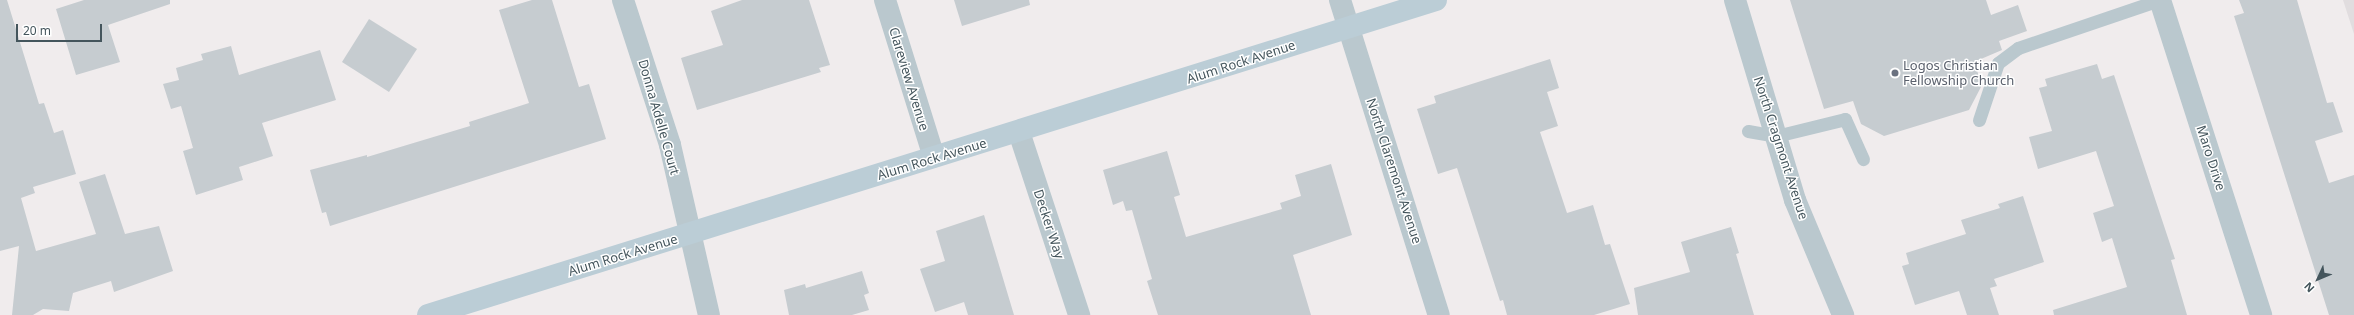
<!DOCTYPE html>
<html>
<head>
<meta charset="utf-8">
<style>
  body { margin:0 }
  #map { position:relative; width:2354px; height:315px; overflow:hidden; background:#f0eced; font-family:"Noto Sans",sans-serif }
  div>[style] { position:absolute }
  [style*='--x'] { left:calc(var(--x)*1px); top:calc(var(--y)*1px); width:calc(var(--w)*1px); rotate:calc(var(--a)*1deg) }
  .education>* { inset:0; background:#e1dddf }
  .building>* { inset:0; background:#c6ccd0 }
  .service>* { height:13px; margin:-6.5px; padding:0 6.5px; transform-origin:6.5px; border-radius:6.5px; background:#bac8ce }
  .minor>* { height:22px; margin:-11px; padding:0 11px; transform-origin:11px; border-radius:11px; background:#bac8ce }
  .secondary>* { height:22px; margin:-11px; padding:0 11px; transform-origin:11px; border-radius:11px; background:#bbcdd6 }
  .dots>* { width:11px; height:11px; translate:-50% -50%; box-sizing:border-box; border:2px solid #fff; border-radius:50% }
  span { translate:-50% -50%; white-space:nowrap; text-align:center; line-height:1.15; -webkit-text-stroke:3px #fff; paint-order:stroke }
  .street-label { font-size:13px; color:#44555c }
  .worship-label { font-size:13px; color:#5b616d }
  .left { translate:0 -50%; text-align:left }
  .north { position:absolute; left:2298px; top:259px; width:40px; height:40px; -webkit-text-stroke:3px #fff; paint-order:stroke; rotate:226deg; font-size:11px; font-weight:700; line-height:16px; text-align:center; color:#44555c }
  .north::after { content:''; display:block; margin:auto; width:14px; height:18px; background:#44555c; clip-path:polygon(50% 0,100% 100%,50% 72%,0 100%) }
  .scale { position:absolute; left:16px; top:24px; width:86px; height:18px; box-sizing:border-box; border:2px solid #44555c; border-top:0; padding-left:5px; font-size:12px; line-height:14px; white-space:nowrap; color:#44555c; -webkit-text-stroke:3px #fff; paint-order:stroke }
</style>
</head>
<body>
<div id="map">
  <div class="education">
    <div style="clip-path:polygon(2343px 0,2354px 0,2354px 34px)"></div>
  </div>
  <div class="building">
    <div style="clip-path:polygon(0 0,7px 0,39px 104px,44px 103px,54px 133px,63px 130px,76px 174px,33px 187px,35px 193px,21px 198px,36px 251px,96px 234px,79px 182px,105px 174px,125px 234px,159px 226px,173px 271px,114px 292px,111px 281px,73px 293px,69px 311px,43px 309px,33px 315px,12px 315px,19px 246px,0 251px)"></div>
    <div style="clip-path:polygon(84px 0,170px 0,170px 4px,108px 25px,120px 62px,76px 75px,56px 9px)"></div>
    <div style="clip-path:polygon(532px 0,552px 0,579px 87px,589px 84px,606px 139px,330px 226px,326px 212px,322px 213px,310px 170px,367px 155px,367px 157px,470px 126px,469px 122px,529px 103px,499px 10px)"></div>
    <div style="clip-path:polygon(742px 0,809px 0,830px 65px,819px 68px,821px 72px,697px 110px,681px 58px,723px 45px,711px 11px)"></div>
    <div style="clip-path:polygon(954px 0,1029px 0,1030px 5px,962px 26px)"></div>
    <div style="clip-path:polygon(1790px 0,1986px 0,1991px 15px,2018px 5px,2027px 31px,1999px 41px,2002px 50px,1974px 62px,1982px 85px,1969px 110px,1884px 136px,1861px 124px,1853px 101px,1824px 109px)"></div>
    <div style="clip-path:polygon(2239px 0,2297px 0,2327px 103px,2333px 102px,2343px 132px,2315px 141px,2329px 183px,2354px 175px,2354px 315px,2329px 315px,2234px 16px,2244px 13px)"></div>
    <div style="clip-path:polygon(369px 19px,417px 49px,389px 92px,342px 62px)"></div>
    <div style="clip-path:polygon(231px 46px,239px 75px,320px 50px,336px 100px,262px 123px,273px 156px,239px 167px,243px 180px,196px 195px,183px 151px,193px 148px,181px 106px,171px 109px,163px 84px,179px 80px,176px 68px,203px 60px,201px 54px)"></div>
    <div style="clip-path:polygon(1550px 59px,1559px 88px,1547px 92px,1558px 126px,1540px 132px,1567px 213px,1593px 205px,1605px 245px,1610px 244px,1630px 304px,1594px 315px,1507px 315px,1503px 300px,1500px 301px,1457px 168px,1438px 174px,1417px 109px,1436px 103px,1434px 96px)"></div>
    <div style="clip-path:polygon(2097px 64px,2102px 79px,2114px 75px,2175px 259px,2171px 260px,2187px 315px,2054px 315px,2053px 310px,2127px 287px,2112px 238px,2102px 242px,2093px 213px,2114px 206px,2096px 151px,2038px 169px,2029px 137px,2052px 131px,2039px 88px,2047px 86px,2045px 79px)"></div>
    <div style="clip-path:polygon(1167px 151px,1180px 195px,1174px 197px,1186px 237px,1282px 209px,1280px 203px,1301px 196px,1295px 175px,1331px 164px,1352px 235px,1293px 255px,1311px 315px,1158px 315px,1147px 281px,1152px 279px,1132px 210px,1126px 211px,1123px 201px,1113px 205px,1103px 170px)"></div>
    <div style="clip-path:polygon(2023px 196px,2044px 262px,1994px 279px,1997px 286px,1990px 288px,1999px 315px,1967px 315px,1959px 291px,1915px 305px,1902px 266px,1909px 264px,1906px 253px,1966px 234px,1961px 220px,2000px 208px,1998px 204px)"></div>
    <div style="clip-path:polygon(984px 215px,1014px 315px,968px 315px,964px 302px,935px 312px,920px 269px,945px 261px,936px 231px)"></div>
    <div style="clip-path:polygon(1731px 227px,1739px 253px,1736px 254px,1754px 315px,1638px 315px,1634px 288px,1690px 272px,1681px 242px)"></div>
    <div style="clip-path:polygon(862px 271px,869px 293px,864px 295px,869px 310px,852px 315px,789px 315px,784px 290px,805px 284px,806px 288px)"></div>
  </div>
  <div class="service">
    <div style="--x:1979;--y:120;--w:60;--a:-71.6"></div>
    <div style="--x:1998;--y:63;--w:25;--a:-37"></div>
    <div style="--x:2018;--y:48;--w:149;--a:-18.8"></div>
    <div style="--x:1748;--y:131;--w:28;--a:10"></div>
    <div style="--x:1776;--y:136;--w:71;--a:-13.8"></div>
    <div style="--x:1845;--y:119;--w:44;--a:65.8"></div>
  </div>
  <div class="minor">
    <div style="--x:623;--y:0;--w:152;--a:72"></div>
    <div style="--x:670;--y:145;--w:174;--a:77.1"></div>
    <div style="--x:885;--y:0;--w:164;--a:72.7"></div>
    <div style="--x:1340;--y:0;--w:330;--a:72.6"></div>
    <div style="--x:1735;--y:0;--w:209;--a:73.3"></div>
    <div style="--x:1795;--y:200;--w:125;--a:67.3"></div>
    <div style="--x:2160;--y:0;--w:331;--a:72.2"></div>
    <div style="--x:1019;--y:132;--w:193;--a:71.8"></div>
  </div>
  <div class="secondary">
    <div style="--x:428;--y:315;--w:1056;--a:-17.35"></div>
  </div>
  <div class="dots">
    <div style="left:1895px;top:73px;background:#6b7280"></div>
  </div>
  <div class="street-label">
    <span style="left:1241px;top:62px;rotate:-18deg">Alum Rock Avenue</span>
    <span style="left:909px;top:79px;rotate:73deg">Clareview Avenue</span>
    <span style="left:659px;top:117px;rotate:74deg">Donna Adelle Court</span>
    <span style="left:1781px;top:148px;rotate:72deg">North Cragmont Avenue</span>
    <span style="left:2211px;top:158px;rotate:72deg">Maro Drive</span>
    <span style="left:932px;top:159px;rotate:-17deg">Alum Rock Avenue</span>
    <span style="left:1394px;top:171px;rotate:72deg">North Claremont Avenue</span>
    <span style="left:1049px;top:224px;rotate:72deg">Decker Way</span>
    <span style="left:623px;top:255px;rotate:-17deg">Alum Rock Avenue</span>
  </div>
  <div class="worship-label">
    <span class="left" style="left:1903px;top:73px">Logos Christian<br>Fellowship Church</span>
  </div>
  <div class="north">N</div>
  <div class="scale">20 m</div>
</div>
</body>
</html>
